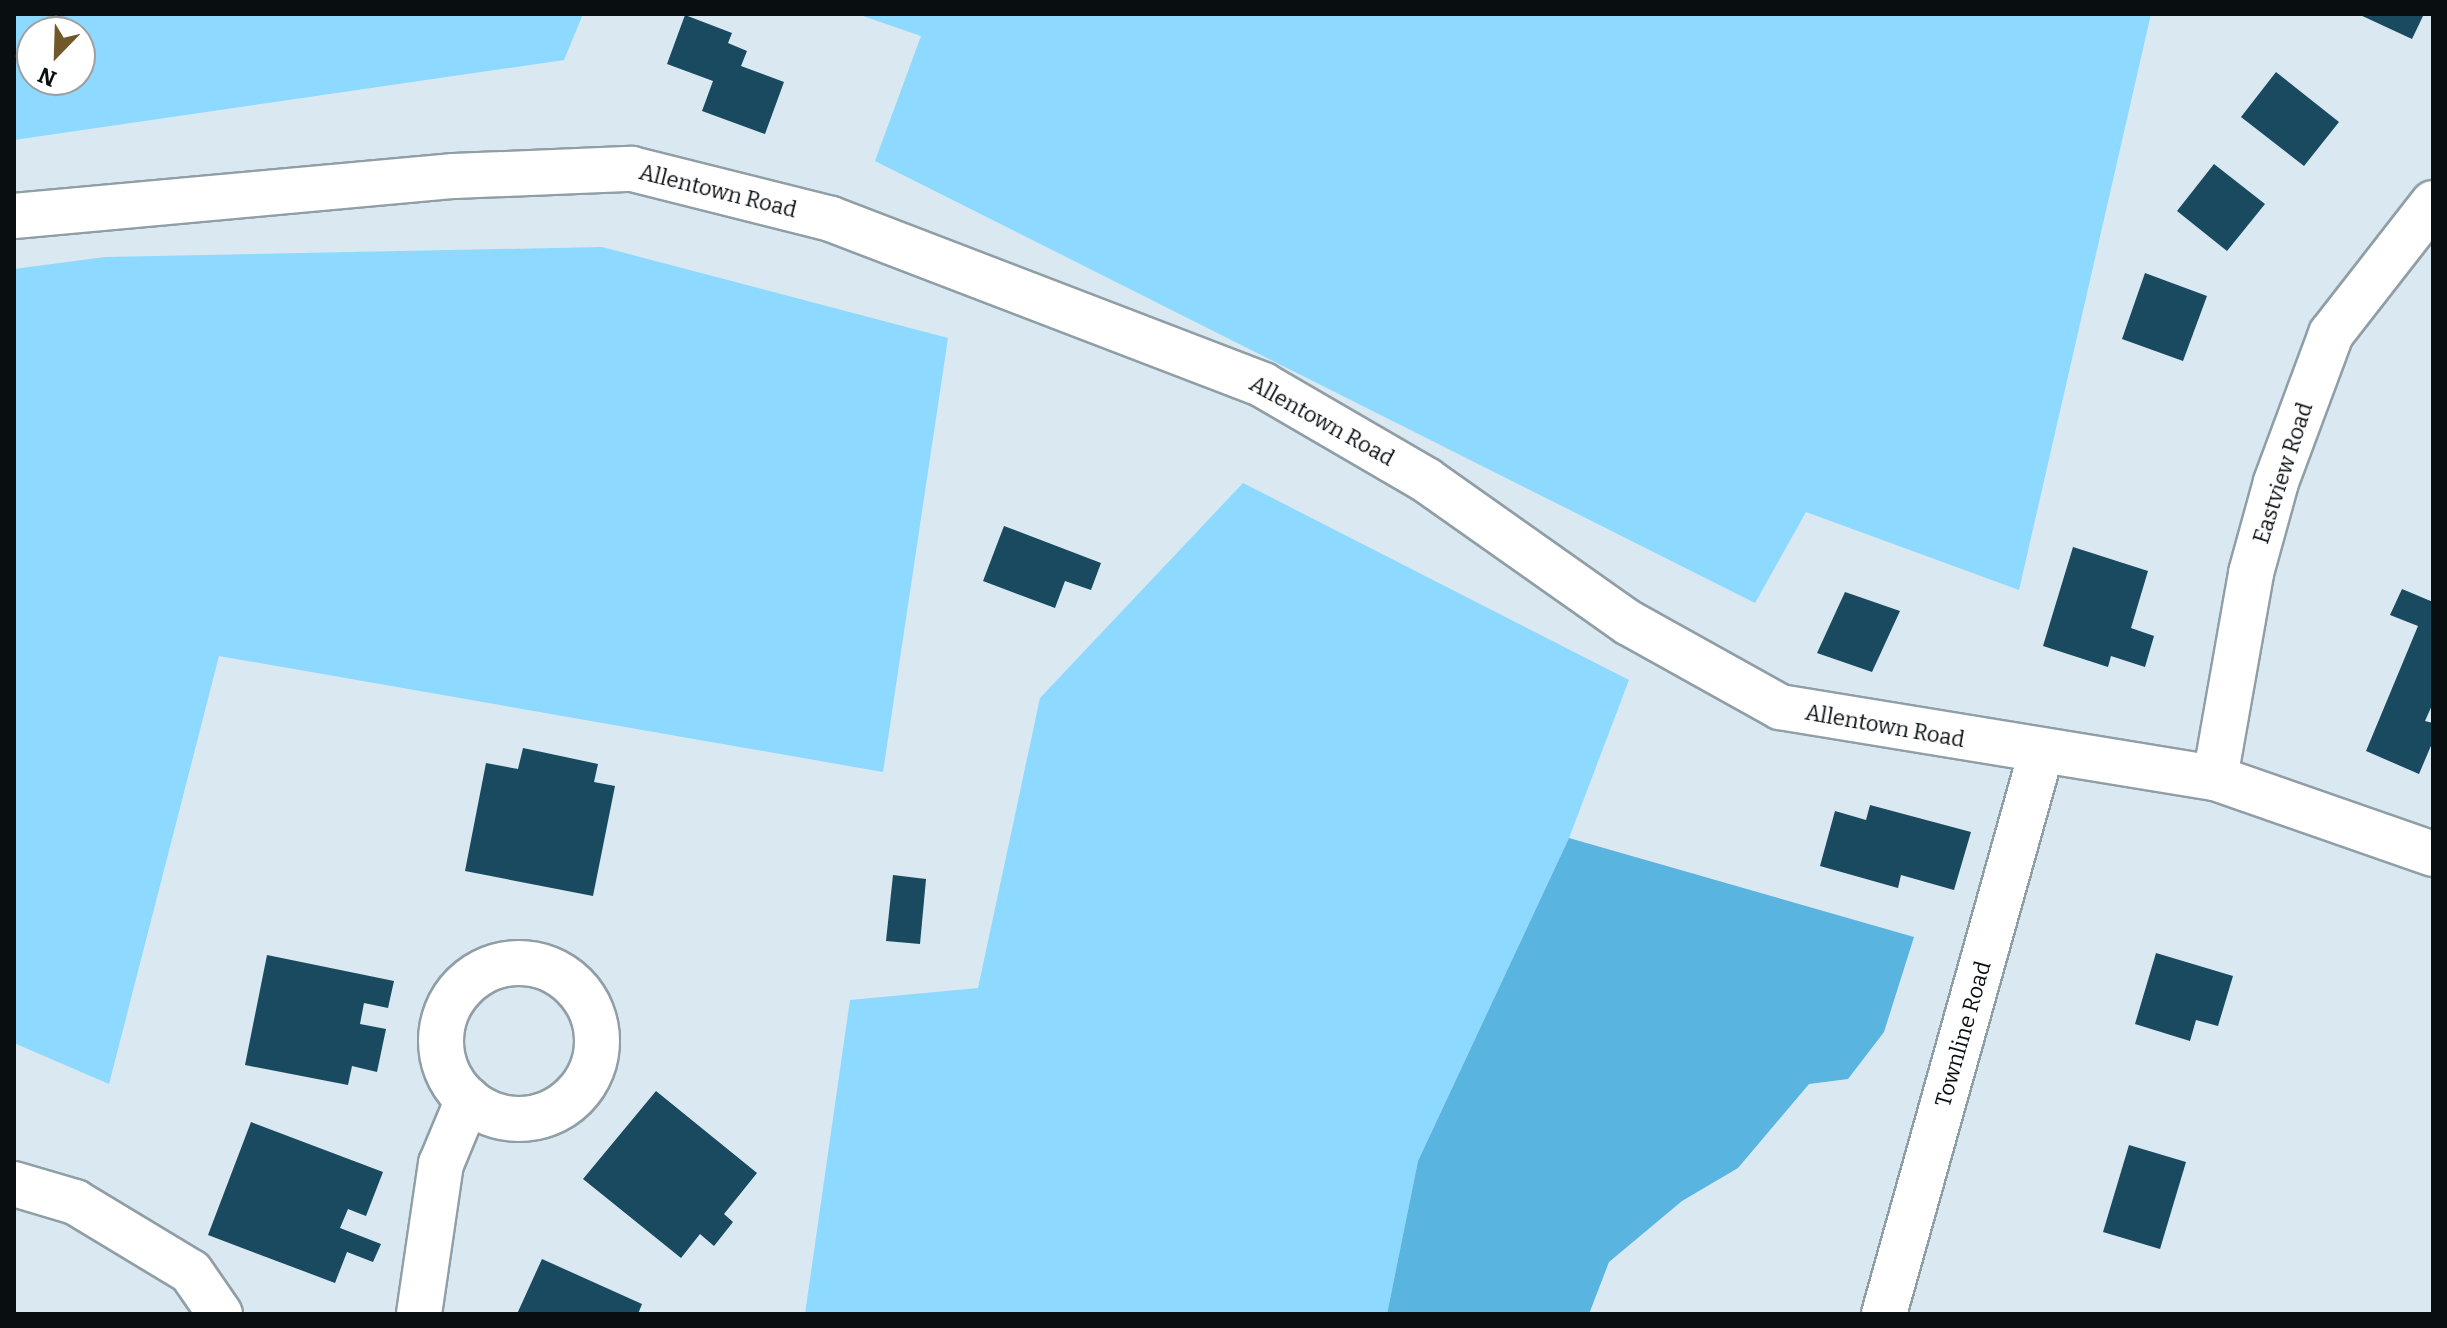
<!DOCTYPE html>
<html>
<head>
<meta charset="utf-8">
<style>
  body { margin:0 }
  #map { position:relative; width:2447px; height:1328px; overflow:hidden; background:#d9e8f1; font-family:Bitter,serif }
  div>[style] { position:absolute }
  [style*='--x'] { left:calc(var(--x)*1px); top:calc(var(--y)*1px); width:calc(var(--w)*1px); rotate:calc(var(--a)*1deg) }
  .green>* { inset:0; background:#8ed9ff }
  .water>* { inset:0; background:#59b4df }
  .building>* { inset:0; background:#194a60 }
  .roads { filter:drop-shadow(2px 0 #909ea6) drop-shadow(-2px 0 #909ea6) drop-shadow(0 2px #909ea6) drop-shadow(0 -2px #909ea6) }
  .minor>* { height:44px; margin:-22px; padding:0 22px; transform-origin:22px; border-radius:22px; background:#fff }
  .minor>.ring { margin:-22px; padding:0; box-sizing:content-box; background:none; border:44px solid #fff; border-radius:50% }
  span { translate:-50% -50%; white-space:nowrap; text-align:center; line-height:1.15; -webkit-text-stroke:8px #fff; paint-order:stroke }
  .street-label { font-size:22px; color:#090f11 }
  .frame { position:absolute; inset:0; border:16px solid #090f11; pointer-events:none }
  .north { position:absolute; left:16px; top:16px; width:80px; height:80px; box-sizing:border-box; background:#fff; border:2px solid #9d9fa0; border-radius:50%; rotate:203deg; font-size:22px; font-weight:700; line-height:32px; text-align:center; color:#090f11 }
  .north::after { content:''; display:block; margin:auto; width:28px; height:36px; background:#705829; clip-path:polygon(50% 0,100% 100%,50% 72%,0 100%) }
</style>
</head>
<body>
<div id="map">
  <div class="green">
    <div style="clip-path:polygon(evenodd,14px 14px,583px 14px,564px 60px,14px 140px,14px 14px,32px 32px,80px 32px,80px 80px,32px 80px,32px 32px)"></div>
    <div style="clip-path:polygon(857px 14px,2151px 14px,2019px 590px,1806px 512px,1755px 603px,875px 161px,921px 36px)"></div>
    <div style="clip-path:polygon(602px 247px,948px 338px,883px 772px,219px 656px,109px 1084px,14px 1043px,14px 269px,105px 257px)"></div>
    <div style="clip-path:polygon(1243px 483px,1629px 680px,1569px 838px,1418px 1161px,1387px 1314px,805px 1314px,850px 1000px,978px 988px,1040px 698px)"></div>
  </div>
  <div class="water">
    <div style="clip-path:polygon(1569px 838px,1914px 937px,1884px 1032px,1848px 1079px,1809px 1084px,1738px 1168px,1682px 1201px,1609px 1262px,1589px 1314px,1387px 1314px,1418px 1161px)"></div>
  </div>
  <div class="building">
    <div style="clip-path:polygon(2358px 14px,2424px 14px,2412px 39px)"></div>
    <div style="clip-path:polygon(685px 15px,732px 33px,728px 43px,747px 51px,741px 66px,784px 82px,765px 134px,702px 111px,713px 81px,667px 64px)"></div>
    <div style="clip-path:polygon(2276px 72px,2339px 122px,2304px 166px,2241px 117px)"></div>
    <div style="clip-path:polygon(2214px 164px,2265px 204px,2227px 251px,2177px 211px)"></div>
    <div style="clip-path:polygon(2145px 273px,2207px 296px,2183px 361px,2122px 339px)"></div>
    <div style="clip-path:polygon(1004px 526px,1101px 563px,1091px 590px,1065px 581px,1055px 608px,983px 581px)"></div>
    <div style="clip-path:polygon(2073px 547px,2148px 571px,2131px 628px,2154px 636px,2145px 667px,2111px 656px,2108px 667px,2043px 646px)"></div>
    <div style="clip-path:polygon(2402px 589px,2433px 602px,2433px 703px,2425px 721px,2433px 723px,2433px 741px,2419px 774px,2366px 751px,2418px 626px,2390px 615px)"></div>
    <div style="clip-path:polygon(1845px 592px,1900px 611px,1872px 672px,1817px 653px)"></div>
    <div style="clip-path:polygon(523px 748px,598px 764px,594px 782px,615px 786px,593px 896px,465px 871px,486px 763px,518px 769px)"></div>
    <div style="clip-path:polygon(1870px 805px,1971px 832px,1954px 890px,1901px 875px,1898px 888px,1820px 866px,1835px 811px,1866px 820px)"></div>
    <div style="clip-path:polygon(893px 875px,926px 879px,920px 944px,886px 941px)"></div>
    <div style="clip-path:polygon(2156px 953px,2233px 976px,2218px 1026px,2196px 1020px,2190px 1041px,2135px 1024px)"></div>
    <div style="clip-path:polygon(267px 955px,394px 981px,388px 1008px,364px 1003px,360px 1024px,386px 1029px,377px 1072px,352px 1066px,348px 1085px,245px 1065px)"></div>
    <div style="clip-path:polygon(656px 1091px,757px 1173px,724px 1214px,733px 1222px,714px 1246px,700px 1234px,681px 1258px,583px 1179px)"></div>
    <div style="clip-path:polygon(251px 1122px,383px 1172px,366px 1216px,348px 1209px,340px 1228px,381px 1244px,373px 1262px,347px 1252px,335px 1283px,208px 1235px)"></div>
    <div style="clip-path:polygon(2129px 1145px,2186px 1162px,2160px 1249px,2103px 1232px)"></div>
    <div style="clip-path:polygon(542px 1259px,642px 1304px,638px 1314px,517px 1314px)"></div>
  </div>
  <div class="roads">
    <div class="minor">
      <div style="--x:14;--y:216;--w:442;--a:-5.2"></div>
      <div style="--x:454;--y:176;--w:178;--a:-2.3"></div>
      <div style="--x:632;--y:169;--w:205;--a:14.1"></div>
      <div style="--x:831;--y:219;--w:463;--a:21"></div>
      <div style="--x:1263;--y:385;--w:189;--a:30.2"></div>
      <div style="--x:1426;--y:480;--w:248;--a:35.2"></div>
      <div style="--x:1629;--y:623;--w:173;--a:29.1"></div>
      <div style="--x:1780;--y:707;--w:441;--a:9.3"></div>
      <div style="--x:2215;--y:778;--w:231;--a:19.2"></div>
      <div style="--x:2215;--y:778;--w:208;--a:-80"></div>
      <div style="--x:2251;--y:573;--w:94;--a:-74.6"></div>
      <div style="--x:2276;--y:482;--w:158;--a:-69.6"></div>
      <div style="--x:2331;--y:334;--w:166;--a:-52.1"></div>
      <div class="ring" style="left:441px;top:963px;width:112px;height:112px"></div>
      <div style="--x:14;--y:1184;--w:64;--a:16.4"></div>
      <div style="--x:75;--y:1202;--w:135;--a:31.1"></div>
      <div style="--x:191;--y:1272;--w:51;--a:55.4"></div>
      <div style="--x:419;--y:1314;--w:152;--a:-81.7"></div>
      <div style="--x:441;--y:1164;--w:70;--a:-67.4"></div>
      <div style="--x:1884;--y:1314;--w:583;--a:-74.37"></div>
    </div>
  </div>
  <div class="street-label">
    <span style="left:718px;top:191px;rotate:14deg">Allentown Road</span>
    <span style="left:1322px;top:421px;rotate:29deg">Allentown Road</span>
    <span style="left:2283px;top:473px;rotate:-72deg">Eastview Road</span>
    <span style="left:1885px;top:726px;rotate:10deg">Allentown Road</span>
    <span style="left:1963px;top:1034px;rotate:-74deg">Townline Road</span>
  </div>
  <div class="frame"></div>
  <div class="north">N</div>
</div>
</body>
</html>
